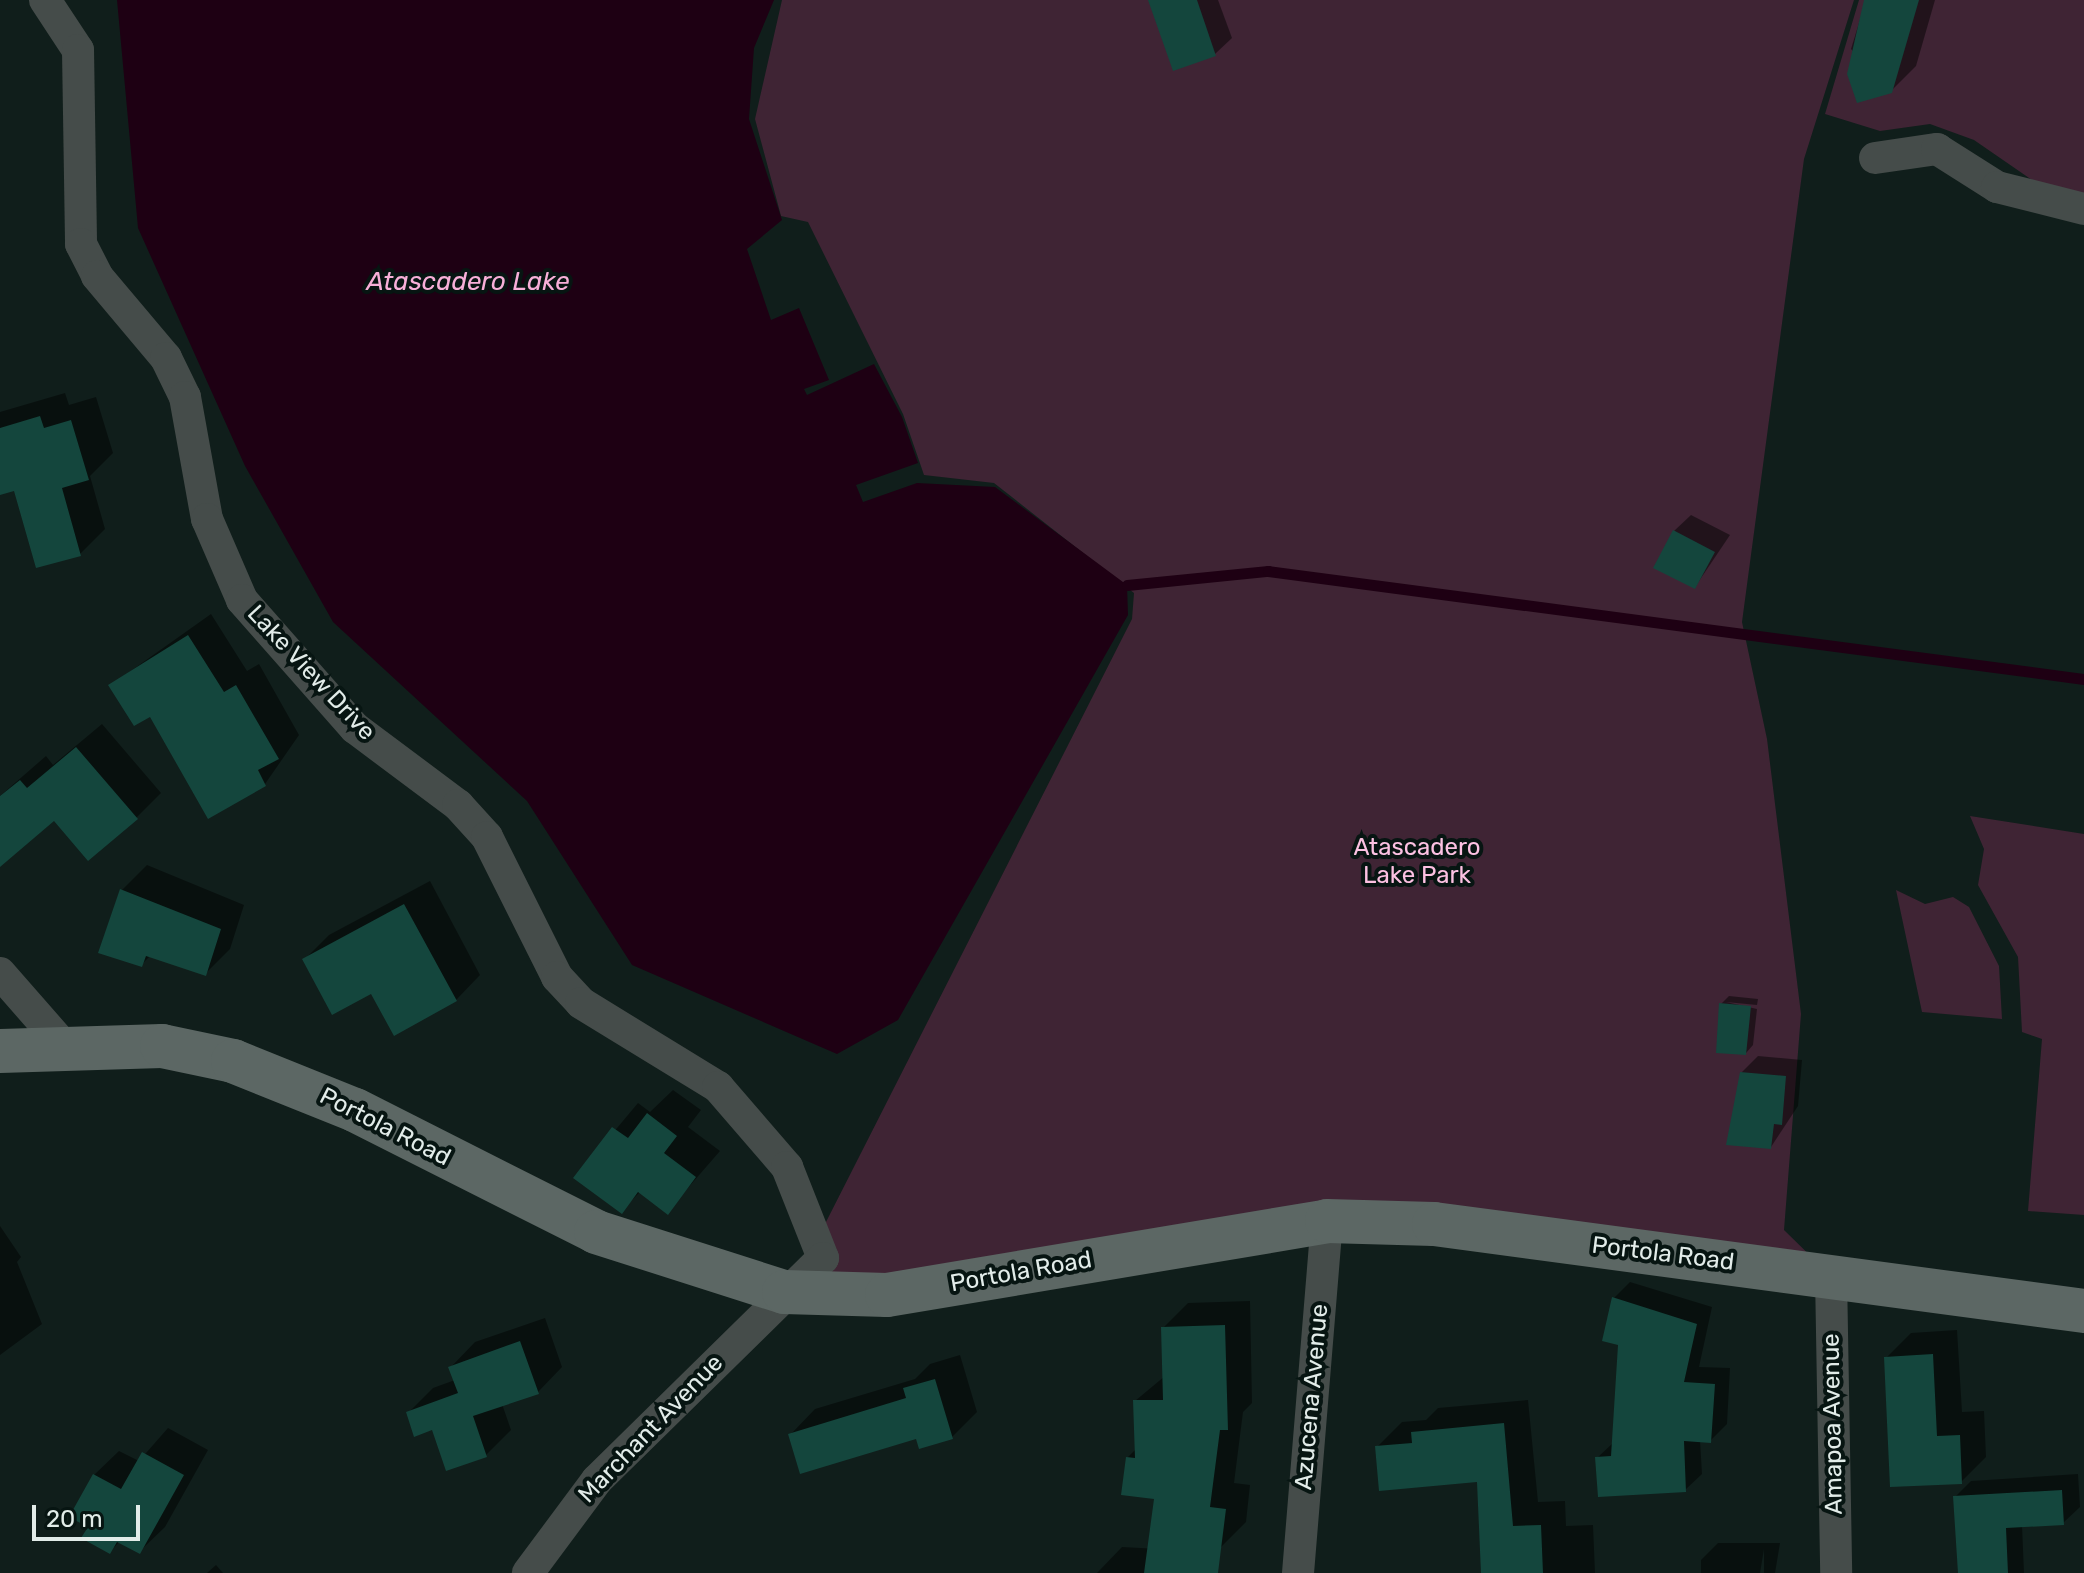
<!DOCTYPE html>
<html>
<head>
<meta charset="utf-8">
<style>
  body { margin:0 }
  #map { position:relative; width:2084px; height:1573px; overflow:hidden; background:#101e1b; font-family:Rubik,sans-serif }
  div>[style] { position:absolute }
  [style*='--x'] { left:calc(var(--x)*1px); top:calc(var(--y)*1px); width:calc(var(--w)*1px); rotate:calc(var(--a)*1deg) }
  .green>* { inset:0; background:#3f2434 }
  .water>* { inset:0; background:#1e0013 }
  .shadow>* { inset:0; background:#0007 }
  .stream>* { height:11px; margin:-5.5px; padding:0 5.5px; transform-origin:5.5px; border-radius:5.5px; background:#1e0013 }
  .building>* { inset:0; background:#14463d }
  .street>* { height:32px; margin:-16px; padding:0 16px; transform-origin:16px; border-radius:16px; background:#454c4a }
  .secondary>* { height:44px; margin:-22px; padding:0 22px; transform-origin:22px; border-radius:22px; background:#5c6764 }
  span { translate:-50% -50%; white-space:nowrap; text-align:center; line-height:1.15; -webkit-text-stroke:8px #071512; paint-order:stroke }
  .street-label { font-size:24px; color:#e2ece9 }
  .park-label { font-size:24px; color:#fcc1e2 }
  .water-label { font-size:26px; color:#f7afd8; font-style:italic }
  .scale { position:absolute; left:32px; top:1505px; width:108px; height:36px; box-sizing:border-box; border:4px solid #e2ece9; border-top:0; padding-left:10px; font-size:24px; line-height:28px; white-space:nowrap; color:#e2ece9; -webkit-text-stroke:6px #071512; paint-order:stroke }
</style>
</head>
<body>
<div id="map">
  <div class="green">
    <div style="clip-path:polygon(782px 0,1854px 0,1804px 159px,1742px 622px,1767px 739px,1801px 1014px,1784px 1230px,1830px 1275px,1319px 1216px,792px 1289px,1132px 619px,1134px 593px,994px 483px,924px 475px,903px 414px,808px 222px,781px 216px,755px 119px)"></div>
    <div style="clip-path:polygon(1859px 0,2084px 0,2084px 194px,2032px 180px,1974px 140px,1930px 124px,1880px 131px,1825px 114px)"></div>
    <div style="clip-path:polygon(1970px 816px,2084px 834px,2084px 1215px,2028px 1211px,2042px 1039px,2022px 1032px,2018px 957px,1978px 885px,1984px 849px)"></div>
    <div style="clip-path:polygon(1896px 890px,1925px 904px,1953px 897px,1969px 907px,1999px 966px,2002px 1019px,1922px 1012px)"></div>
  </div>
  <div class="water">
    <div style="clip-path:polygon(117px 0,774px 0,754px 48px,749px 119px,782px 220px,747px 249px,771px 320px,799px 308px,829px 380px,804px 389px,807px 395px,874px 364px,902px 417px,918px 463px,856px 485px,863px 502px,917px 483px,995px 487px,1127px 585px,1128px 615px,898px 1020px,837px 1054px,632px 965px,527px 801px,333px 622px,245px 466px,138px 228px)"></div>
  </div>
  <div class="shadow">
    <div style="clip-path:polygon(1150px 0,1218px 0,1232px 38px,1215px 54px)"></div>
    <div style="clip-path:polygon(1866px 0,1935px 0,1916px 66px,1891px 91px,1851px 49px)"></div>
    <div style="clip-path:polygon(65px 393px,69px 405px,96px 397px,113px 453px,90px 476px,105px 529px,80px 554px,15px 489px,0 493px,0 412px)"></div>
    <div style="clip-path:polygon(1691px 515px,1730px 535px,1695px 587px,1674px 531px)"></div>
    <div style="clip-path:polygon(211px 614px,247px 671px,259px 664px,299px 735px,265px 784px,111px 685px)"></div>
    <div style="clip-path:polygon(102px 724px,161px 793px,136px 818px,54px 819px,0 839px,0 796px,46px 756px,53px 765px)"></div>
    <div style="clip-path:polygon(147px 865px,244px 905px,230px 949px,205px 974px,150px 956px,141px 965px,122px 890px)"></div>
    <div style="clip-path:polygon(430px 881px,480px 975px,456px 1000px,372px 991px,304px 960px,329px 935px)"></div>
    <div style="clip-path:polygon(1729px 996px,1758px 999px,1757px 1005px,1726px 1002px,1757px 1009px,1753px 1045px,1746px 1053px,1721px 1004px)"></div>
    <div style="clip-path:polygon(1758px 1056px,1802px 1060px,1798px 1106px,1771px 1147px,1741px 1073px)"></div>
    <div style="clip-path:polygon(673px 1090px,701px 1110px,688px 1127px,720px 1151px,667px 1212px,640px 1192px,621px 1211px,576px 1177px,638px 1103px,650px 1112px)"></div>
    <div style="clip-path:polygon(0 1226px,21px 1257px,17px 1262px,42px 1324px,0 1355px)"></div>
    <div style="clip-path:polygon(1630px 1282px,1712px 1307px,1699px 1367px,1730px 1368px,1727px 1424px,1710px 1441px,1700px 1440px,1702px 1474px,1685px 1490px,1597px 1458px,1614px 1442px,1620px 1343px,1614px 1298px)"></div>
    <div style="clip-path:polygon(1250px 1301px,1252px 1403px,1243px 1412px,1234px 1483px,1250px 1485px,1246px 1522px,1221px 1547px,1156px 1497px,1128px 1457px,1136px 1449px,1135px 1401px,1165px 1376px,1163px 1328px,1188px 1303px)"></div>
    <div style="clip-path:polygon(545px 1318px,562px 1367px,538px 1392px,502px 1404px,511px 1430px,486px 1455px,408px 1413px,433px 1388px,455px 1380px,451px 1367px,475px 1342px)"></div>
    <div style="clip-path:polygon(1957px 1330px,1962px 1412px,1984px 1411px,1986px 1457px,1961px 1482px,1886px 1358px,1911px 1333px)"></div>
    <div style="clip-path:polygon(960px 1355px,977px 1412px,952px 1437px,791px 1434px,815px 1409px,915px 1379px,930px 1364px)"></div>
    <div style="clip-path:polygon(1528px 1400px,1538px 1502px,1565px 1501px,1566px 1526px,1593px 1525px,1595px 1573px,1483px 1573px,1479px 1480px,1377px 1447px,1402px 1422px,1426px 1420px,1438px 1408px)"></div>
    <div style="clip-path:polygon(168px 1428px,208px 1450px,165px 1527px,140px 1551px,120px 1541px,110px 1552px,91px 1526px,94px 1475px,119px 1451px,139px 1461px)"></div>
    <div style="clip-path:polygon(2078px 1474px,2080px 1507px,2063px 1523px,2022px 1525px,2024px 1573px,1959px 1573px,1955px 1497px,1971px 1481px)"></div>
    <div style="clip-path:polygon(1718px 1543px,1780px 1543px,1775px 1573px,1764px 1573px,1764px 1549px,1760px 1573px,1701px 1573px,1701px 1560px)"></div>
    <div style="clip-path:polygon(1122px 1547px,1178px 1550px,1177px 1573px,1097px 1573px)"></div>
    <div style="clip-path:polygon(216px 1565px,223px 1573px,207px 1573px)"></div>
  </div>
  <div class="stream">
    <div style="--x:1127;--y:585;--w:142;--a:-5.7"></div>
    <div style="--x:1268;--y:571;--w:823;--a:7.54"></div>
  </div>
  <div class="building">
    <div style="clip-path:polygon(1148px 0,1197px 0,1216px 56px,1173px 71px)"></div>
    <div style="clip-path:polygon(1864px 0,1919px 0,1892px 93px,1857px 103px,1847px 74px)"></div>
    <div style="clip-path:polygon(40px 416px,44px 428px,71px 420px,89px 480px,62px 488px,81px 556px,36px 568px,14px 491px,0 495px,0 428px)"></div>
    <div style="clip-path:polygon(1673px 530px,1715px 552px,1695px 589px,1653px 568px)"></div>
    <div style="clip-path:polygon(188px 635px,224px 692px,236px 685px,279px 759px,258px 770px,266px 786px,208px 819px,150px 717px,134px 726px,108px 685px)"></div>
    <div style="clip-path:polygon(76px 747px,138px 819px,88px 861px,54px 821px,0 867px,0 796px,20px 780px,27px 788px)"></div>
    <div style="clip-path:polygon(120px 889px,221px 929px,206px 976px,146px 956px,142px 967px,98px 953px)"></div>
    <div style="clip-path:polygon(404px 904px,457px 1001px,394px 1036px,371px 994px,332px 1015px,302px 959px)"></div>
    <div style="clip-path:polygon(1719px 1003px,1751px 1006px,1746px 1055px,1716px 1053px)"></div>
    <div style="clip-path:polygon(1740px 1072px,1786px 1076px,1782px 1125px,1774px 1124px,1771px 1149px,1726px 1145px)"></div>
    <div style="clip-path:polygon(647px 1113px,677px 1136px,664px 1153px,696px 1177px,668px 1215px,638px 1192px,622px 1214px,573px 1178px,612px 1127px,628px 1138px)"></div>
    <div style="clip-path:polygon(1612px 1297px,1697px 1324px,1684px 1382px,1715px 1384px,1711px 1443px,1684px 1441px,1686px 1492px,1598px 1497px,1595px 1457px,1611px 1456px,1618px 1345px,1602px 1341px)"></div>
    <div style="clip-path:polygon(1225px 1325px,1228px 1430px,1220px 1430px,1210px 1507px,1226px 1509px,1218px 1573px,1144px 1573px,1154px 1499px,1121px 1495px,1126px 1457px,1135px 1458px,1133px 1400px,1163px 1400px,1161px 1327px)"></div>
    <div style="clip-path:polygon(520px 1341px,539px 1394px,473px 1416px,487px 1457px,446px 1471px,432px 1430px,414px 1437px,406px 1412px,458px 1393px,448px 1367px)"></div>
    <div style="clip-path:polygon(1933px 1354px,1937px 1436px,1960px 1435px,1962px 1484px,1890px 1487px,1884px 1357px)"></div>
    <div style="clip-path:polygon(935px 1379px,953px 1439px,919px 1449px,916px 1439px,800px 1474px,788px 1434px,906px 1398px,903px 1388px)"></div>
    <div style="clip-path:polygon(1504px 1423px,1513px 1526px,1541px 1525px,1543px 1573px,1481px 1573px,1477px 1482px,1379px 1491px,1375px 1446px,1412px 1443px,1411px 1432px)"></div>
    <div style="clip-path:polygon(142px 1452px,184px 1475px,140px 1554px,117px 1542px,110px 1554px,81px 1538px,88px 1527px,69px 1517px,93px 1474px,121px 1489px)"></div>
    <div style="clip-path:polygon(2062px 1490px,2064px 1525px,2006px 1528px,2008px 1573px,1958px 1573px,1953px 1496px)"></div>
  </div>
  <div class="street">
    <div style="--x:45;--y:0;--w:60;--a:56.6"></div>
    <div style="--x:78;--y:50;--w:194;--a:89.1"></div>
    <div style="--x:81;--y:244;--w:36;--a:63"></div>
    <div style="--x:97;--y:276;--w:107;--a:49.9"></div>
    <div style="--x:166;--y:358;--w:43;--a:64"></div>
    <div style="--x:185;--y:397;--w:124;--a:79.8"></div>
    <div style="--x:207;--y:519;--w:88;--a:66.6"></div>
    <div style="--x:242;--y:600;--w:171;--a:48.6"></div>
    <div style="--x:355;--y:728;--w:129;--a:36.8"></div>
    <div style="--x:458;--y:805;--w:43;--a:47.8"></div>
    <div style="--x:487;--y:837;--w:157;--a:63.4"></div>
    <div style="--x:557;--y:977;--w:35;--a:47"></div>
    <div style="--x:581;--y:1003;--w:161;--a:31.5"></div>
    <div style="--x:718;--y:1087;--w:106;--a:49.2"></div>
    <div style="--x:787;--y:1167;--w:98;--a:68.4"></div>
    <div style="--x:823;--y:1258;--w:317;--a:135.5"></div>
    <div style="--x:597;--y:1480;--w:116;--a:126.6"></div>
    <div style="--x:1875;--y:158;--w:63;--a:-8.3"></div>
    <div style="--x:1937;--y:149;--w:71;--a:32.3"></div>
    <div style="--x:1997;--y:187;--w:90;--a:14.2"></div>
    <div style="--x:0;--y:973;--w:97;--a:48.8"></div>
    <div style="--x:1831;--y:1275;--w:298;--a:89"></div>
    <div style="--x:1298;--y:1573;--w:353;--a:-85.3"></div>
  </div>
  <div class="secondary">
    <div style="--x:0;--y:1051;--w:162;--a:-1.8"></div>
    <div style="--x:162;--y:1046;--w:73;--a:11.9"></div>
    <div style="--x:233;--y:1061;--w:131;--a:21.9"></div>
    <div style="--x:355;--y:1110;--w:270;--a:26.8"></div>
    <div style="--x:596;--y:1232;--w:197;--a:17.7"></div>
    <div style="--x:784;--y:1292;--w:103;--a:1.7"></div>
    <div style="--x:887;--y:1295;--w:446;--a:-9.5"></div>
    <div style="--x:1327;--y:1221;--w:107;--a:1.6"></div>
    <div style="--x:1434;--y:1224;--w:656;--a:7.62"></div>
  </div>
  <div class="street-label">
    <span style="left:311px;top:673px;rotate:47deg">Lake View Drive</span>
    <span style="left:385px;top:1127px;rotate:27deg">Portola Road</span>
    <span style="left:1663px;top:1254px;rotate:7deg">Portola Road</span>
    <span style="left:1021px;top:1272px;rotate:-10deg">Portola Road</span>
    <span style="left:1312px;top:1397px;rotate:-85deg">Azucena Avenue</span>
    <span style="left:1833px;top:1424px;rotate:-91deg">Amapoa Avenue</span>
    <span style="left:651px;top:1429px;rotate:-46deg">Marchant Avenue</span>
  </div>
  <div class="park-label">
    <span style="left:1417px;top:862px">Atascadero<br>Lake Park</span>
  </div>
  <div class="water-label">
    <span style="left:468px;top:282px">Atascadero Lake</span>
  </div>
  <div class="scale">20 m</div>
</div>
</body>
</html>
